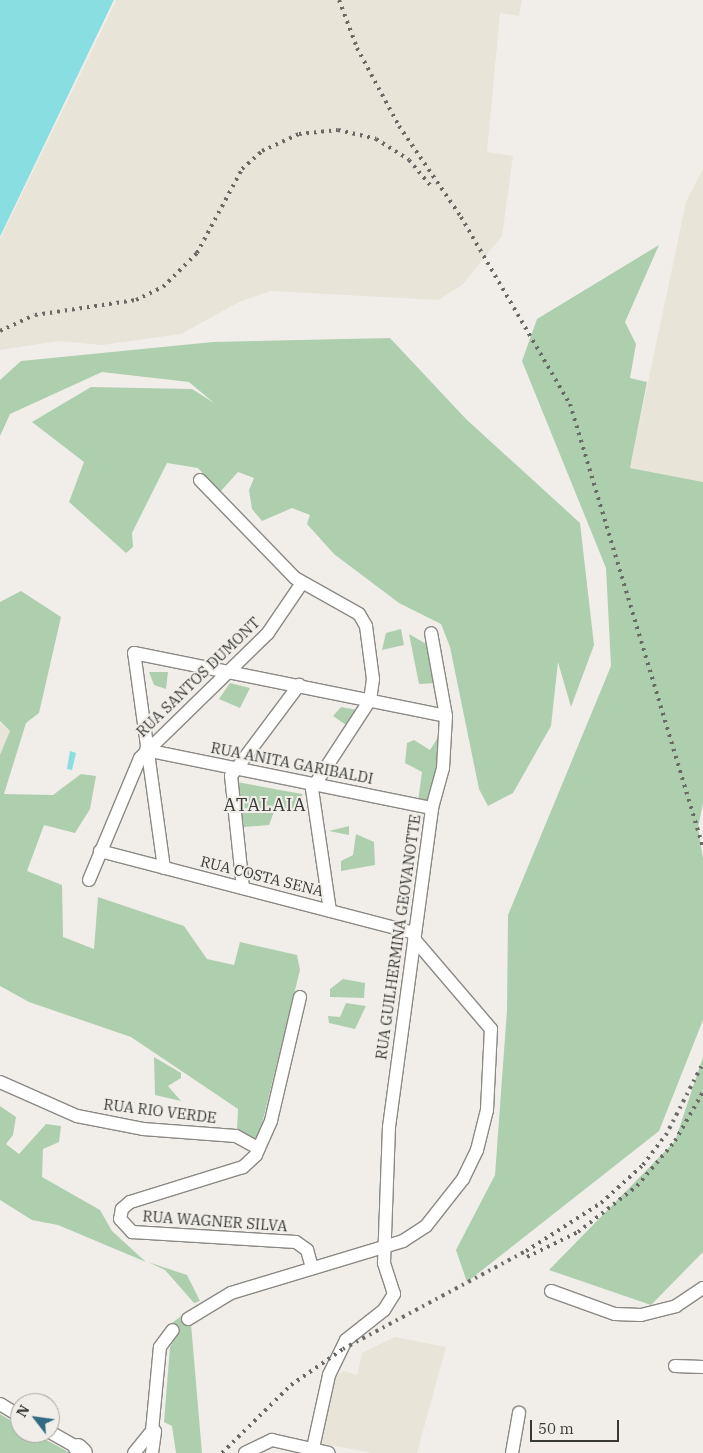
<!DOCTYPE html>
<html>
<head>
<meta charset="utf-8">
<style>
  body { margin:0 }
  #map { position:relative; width:703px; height:1453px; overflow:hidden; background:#f1eee9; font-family:"IBM Plex Serif",serif }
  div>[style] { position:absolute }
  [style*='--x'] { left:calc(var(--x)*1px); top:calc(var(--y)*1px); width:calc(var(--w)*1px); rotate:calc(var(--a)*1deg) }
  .built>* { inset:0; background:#e9e4d8 }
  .green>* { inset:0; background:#aecfae }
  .water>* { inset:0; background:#88dee1 }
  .pier>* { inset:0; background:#f1eee9 }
  .roads { filter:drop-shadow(1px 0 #8b8984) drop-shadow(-1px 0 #8b8984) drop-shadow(0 1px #8b8984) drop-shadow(0 -1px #8b8984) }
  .street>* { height:12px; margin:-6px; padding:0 6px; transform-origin:6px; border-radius:6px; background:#fff }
  .secondary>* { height:18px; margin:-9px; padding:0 9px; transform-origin:9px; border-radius:9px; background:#fff }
  .rail>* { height:4px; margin-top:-2px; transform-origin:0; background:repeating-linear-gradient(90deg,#6a6965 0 2.5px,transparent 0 7.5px) }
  span { translate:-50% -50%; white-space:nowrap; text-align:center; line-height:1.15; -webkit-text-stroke:4px #f1eee9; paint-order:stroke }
  .street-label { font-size:15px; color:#383835 }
  .quarter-label { font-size:18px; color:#383835; letter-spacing:1px }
  .north { position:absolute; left:10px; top:1393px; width:50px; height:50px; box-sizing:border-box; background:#f1eee9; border:1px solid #a7a5a1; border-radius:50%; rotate:300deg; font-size:14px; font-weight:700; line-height:20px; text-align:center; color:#383835 }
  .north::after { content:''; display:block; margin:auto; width:18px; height:22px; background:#306b83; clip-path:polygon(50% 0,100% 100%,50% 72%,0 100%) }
  .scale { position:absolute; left:530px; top:1420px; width:89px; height:22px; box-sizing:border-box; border:2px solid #383835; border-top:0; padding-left:6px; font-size:15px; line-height:18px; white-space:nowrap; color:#383835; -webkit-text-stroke:4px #f1eee9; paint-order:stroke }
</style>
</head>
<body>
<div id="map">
  <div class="built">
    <div style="clip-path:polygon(114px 0,522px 0,519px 16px,500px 13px,487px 152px,513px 156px,502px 236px,462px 285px,438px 300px,271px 291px,239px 302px,181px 334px,102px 345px,59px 341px,0 350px,0 237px)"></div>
    <div style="clip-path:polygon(703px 169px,703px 482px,630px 468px,686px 202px)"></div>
    <div style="clip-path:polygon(0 723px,10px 731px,4px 755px,0 755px)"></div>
    <div style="clip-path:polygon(395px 1337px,446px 1347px,417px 1453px,372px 1453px,320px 1443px,329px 1389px,336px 1376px,344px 1371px,357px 1375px,362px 1353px)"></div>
  </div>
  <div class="green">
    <div style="clip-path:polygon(659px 245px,625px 322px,636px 344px,630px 378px,647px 382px,630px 468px,703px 482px,703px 803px,698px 828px,703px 859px,703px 1020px,659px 1131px,467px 1282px,456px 1250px,495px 1175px,507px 1010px,508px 915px,611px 666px,606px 568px,522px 361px,537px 319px)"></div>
    <div style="clip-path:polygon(390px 338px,466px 419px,580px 523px,594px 645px,571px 707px,558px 662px,551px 726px,513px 793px,488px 806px,479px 789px,450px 647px,441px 624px,399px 603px,334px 554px,307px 524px,310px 515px,292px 508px,262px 521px,252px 509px,249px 490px,254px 478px,238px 472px,220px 492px,198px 468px,167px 463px,132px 533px,133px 547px,126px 553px,69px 502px,84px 462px,32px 422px,91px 387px,192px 389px,214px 403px,189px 382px,102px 372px,10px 414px,0 436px,0 380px,21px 361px,213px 342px)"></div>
    <div style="clip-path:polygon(21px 591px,61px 617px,39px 713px,26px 723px,4px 794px,53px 795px,81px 774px,96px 776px,90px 809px,75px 833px,44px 825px,27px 871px,62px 885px,63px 937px,94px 949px,98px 897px,184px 926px,207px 959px,234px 965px,240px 942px,297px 955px,300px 970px,258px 1140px,237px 1129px,238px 1109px,131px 1037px,29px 1002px,0 986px,0 755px,10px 731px,0 721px,0 602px)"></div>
    <div style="clip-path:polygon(401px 629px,404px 645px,382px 650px,386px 633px)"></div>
    <div style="clip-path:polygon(409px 634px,428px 645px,437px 683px,419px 684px)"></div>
    <div style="clip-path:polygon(149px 672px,168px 672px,166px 689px,154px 685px)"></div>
    <div style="clip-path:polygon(230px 683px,250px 688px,240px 708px,219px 699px)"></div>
    <div style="clip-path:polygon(341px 707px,357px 710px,349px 727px,333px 716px)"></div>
    <div style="clip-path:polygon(442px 731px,430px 801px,418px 801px,422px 772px,405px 763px,407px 743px,414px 740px,430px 750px)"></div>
    <div style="clip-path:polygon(237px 782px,302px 794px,303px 807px,274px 812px,269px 825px,244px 827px)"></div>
    <div style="clip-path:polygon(349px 826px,349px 835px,329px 831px)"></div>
    <div style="clip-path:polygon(356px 834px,374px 842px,375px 865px,341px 871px,341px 861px,353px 855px)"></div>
    <div style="clip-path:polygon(343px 979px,365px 983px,364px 998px,330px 997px,330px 989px)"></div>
    <div style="clip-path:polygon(346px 1003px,366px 1006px,355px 1029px,329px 1023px,328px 1016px,340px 1017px)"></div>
    <div style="clip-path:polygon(154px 1057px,181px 1073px,181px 1078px,168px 1086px,181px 1101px,155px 1095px)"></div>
    <div style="clip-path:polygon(703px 1057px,703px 1252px,651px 1305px,549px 1270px,675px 1141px)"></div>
    <div style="clip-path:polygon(0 1106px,16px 1117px,13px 1135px,6px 1144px,19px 1154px,46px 1124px,61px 1126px,59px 1142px,43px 1149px,42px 1177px,100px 1210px,112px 1231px,146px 1262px,58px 1225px,32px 1220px,0 1200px)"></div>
    <div style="clip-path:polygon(148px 1262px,187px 1275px,200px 1301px,194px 1303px,165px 1270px)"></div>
    <div style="clip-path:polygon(184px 1314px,191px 1324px,202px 1453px,176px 1453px,172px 1426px,164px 1422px,170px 1347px,177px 1336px,169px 1325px)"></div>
    <div style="clip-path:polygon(0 1414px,20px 1426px,20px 1433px,34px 1433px,70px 1453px,0 1453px)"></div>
  </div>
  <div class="water">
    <div style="clip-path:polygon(0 0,114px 0,0 237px)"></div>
    <div style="clip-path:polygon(70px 751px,76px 753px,72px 770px,67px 769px)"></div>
  </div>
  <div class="pier">
    <div style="clip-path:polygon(114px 0,116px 1px,0 239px,0 237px)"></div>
  </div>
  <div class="roads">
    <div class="street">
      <div style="--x:200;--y:480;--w:136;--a:45.9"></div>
      <div style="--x:295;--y:578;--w:73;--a:29.4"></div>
      <div style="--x:359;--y:614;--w:14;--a:60"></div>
      <div style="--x:366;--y:626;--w:53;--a:82.5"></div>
      <div style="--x:373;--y:679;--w:21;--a:98"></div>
      <div style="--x:370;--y:700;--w:106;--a:123.1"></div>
      <div style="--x:312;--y:789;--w:123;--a:81.6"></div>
      <div style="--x:146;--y:750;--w:292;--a:11.5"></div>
      <div style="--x:100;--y:851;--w:325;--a:14.6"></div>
      <div style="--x:164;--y:868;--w:217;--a:-97.9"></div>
      <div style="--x:134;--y:653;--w:318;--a:11.4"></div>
      <div style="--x:89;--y:880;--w:132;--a:-67.3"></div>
      <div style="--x:140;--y:758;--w:179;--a:-44.3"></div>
      <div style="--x:268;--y:633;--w:60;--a:-55.8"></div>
      <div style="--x:243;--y:888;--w:113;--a:-96.1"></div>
      <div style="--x:231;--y:776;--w:114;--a:-53.2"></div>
      <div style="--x:300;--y:997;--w:127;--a:103.2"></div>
      <div style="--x:271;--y:1121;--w:37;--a:114"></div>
      <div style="--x:256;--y:1155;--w:18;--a:137"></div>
      <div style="--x:243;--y:1167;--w:118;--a:162.8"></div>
      <div style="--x:130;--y:1202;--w:11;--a:139"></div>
      <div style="--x:122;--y:1209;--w:10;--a:101"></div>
      <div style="--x:120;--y:1219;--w:18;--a:47"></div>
      <div style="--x:132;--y:1232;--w:164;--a:3.5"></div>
      <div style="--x:296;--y:1242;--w:14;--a:36"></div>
      <div style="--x:307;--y:1250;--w:19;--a:74"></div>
      <div style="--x:0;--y:1082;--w:84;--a:23.8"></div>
      <div style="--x:77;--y:1116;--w:67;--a:11.1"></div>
      <div style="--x:143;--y:1129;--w:93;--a:4.3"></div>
      <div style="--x:236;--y:1136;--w:26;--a:29"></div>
      <div style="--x:551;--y:1291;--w:68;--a:19.8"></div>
      <div style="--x:615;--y:1314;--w:26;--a:2"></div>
      <div style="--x:641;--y:1315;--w:36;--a:-14"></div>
      <div style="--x:676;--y:1306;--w:32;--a:-34"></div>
      <div style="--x:188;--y:1319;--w:50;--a:-31.2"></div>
      <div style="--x:231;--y:1293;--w:180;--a:-16.8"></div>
      <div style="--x:403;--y:1241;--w:27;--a:-33"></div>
      <div style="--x:426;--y:1226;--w:60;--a:-51.8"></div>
      <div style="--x:463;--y:1179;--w:32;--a:-64"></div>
      <div style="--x:477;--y:1150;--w:41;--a:-76"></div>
      <div style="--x:487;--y:1110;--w:81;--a:-87.2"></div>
      <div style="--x:491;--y:1029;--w:118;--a:-130.5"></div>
      <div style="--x:675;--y:1366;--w:28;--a:2"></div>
      <div style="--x:0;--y:1404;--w:23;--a:31"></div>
      <div style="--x:50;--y:1432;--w:40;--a:29.7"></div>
      <div style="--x:313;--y:1448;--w:75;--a:-77.6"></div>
      <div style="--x:329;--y:1375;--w:39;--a:-64"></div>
      <div style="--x:346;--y:1340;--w:48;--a:-38.3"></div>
      <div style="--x:384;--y:1310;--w:19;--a:-58"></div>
      <div style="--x:394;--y:1294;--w:33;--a:-108"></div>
      <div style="--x:384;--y:1263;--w:136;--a:-87.9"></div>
      <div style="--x:389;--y:1127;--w:322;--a:-82.3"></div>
      <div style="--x:432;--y:808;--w:41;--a:-74.6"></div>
      <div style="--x:443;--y:768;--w:52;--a:-86.7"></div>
      <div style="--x:446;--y:716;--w:84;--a:-100.2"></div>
      <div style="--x:134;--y:1453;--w:28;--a:-51"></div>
      <div style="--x:152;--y:1431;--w:84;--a:-84.6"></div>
      <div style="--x:160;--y:1347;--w:21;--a:-53"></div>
      <div style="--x:152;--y:1453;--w:22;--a:-82"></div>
      <div style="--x:245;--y:1453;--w:30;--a:-26"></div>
      <div style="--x:272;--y:1440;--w:58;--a:12.8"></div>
      <div style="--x:512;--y:1453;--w:41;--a:-80.1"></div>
    </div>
    <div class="secondary">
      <div style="--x:78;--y:1448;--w:7;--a:45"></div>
    </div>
  </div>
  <div class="rail">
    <div style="--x:339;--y:0;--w:51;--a:69.4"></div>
    <div style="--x:357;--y:48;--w:89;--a:61.7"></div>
    <div style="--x:399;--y:126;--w:110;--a:55.7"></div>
    <div style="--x:461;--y:217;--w:216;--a:59.8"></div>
    <div style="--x:570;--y:404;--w:462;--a:73.3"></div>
    <div style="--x:0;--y:331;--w:38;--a:-25"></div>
    <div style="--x:35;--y:315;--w:102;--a:-8.4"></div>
    <div style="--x:136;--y:300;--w:30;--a:-26"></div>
    <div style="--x:163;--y:287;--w:48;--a:-45"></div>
    <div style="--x:197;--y:253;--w:95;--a:-61.8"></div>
    <div style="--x:242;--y:169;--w:27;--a:-42"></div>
    <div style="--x:262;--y:151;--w:41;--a:-24.7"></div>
    <div style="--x:299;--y:134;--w:39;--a:-6"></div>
    <div style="--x:338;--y:130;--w:39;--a:13"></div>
    <div style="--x:376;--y:139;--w:39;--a:32"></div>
    <div style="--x:409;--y:160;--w:33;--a:50"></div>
    <div style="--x:527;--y:1257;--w:57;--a:-26.1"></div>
    <div style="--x:578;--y:1232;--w:75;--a:-37.9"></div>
    <div style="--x:637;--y:1186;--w:59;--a:-49.8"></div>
    <div style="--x:675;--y:1141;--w:56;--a:-60.3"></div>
    <div style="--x:222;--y:1453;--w:97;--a:-44.6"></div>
    <div style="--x:291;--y:1385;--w:63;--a:-34.7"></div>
    <div style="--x:343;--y:1349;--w:208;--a:-28.2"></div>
    <div style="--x:526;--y:1251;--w:89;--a:-32.6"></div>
    <div style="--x:601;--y:1203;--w:57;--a:-42.1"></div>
    <div style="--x:643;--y:1165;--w:38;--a:-53"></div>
    <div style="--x:666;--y:1135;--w:81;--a:-62.8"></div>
  </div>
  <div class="street-label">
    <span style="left:198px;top:677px;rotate:-44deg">RUA SANTOS DUMONT</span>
    <span style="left:292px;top:763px;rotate:11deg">RUA ANITA GARIBALDI</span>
    <span style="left:262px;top:876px;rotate:14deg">RUA COSTA SENA</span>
    <span style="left:398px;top:937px;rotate:-82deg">RUA GUILHERMINA GEOVANOTTE</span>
    <span style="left:160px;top:1111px;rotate:7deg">RUA RIO VERDE</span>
    <span style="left:215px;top:1221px;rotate:4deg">RUA WAGNER SILVA</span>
  </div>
  <div class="quarter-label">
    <span style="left:265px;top:805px">ATALAIA</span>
  </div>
  <div class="north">N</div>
  <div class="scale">50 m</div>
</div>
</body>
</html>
